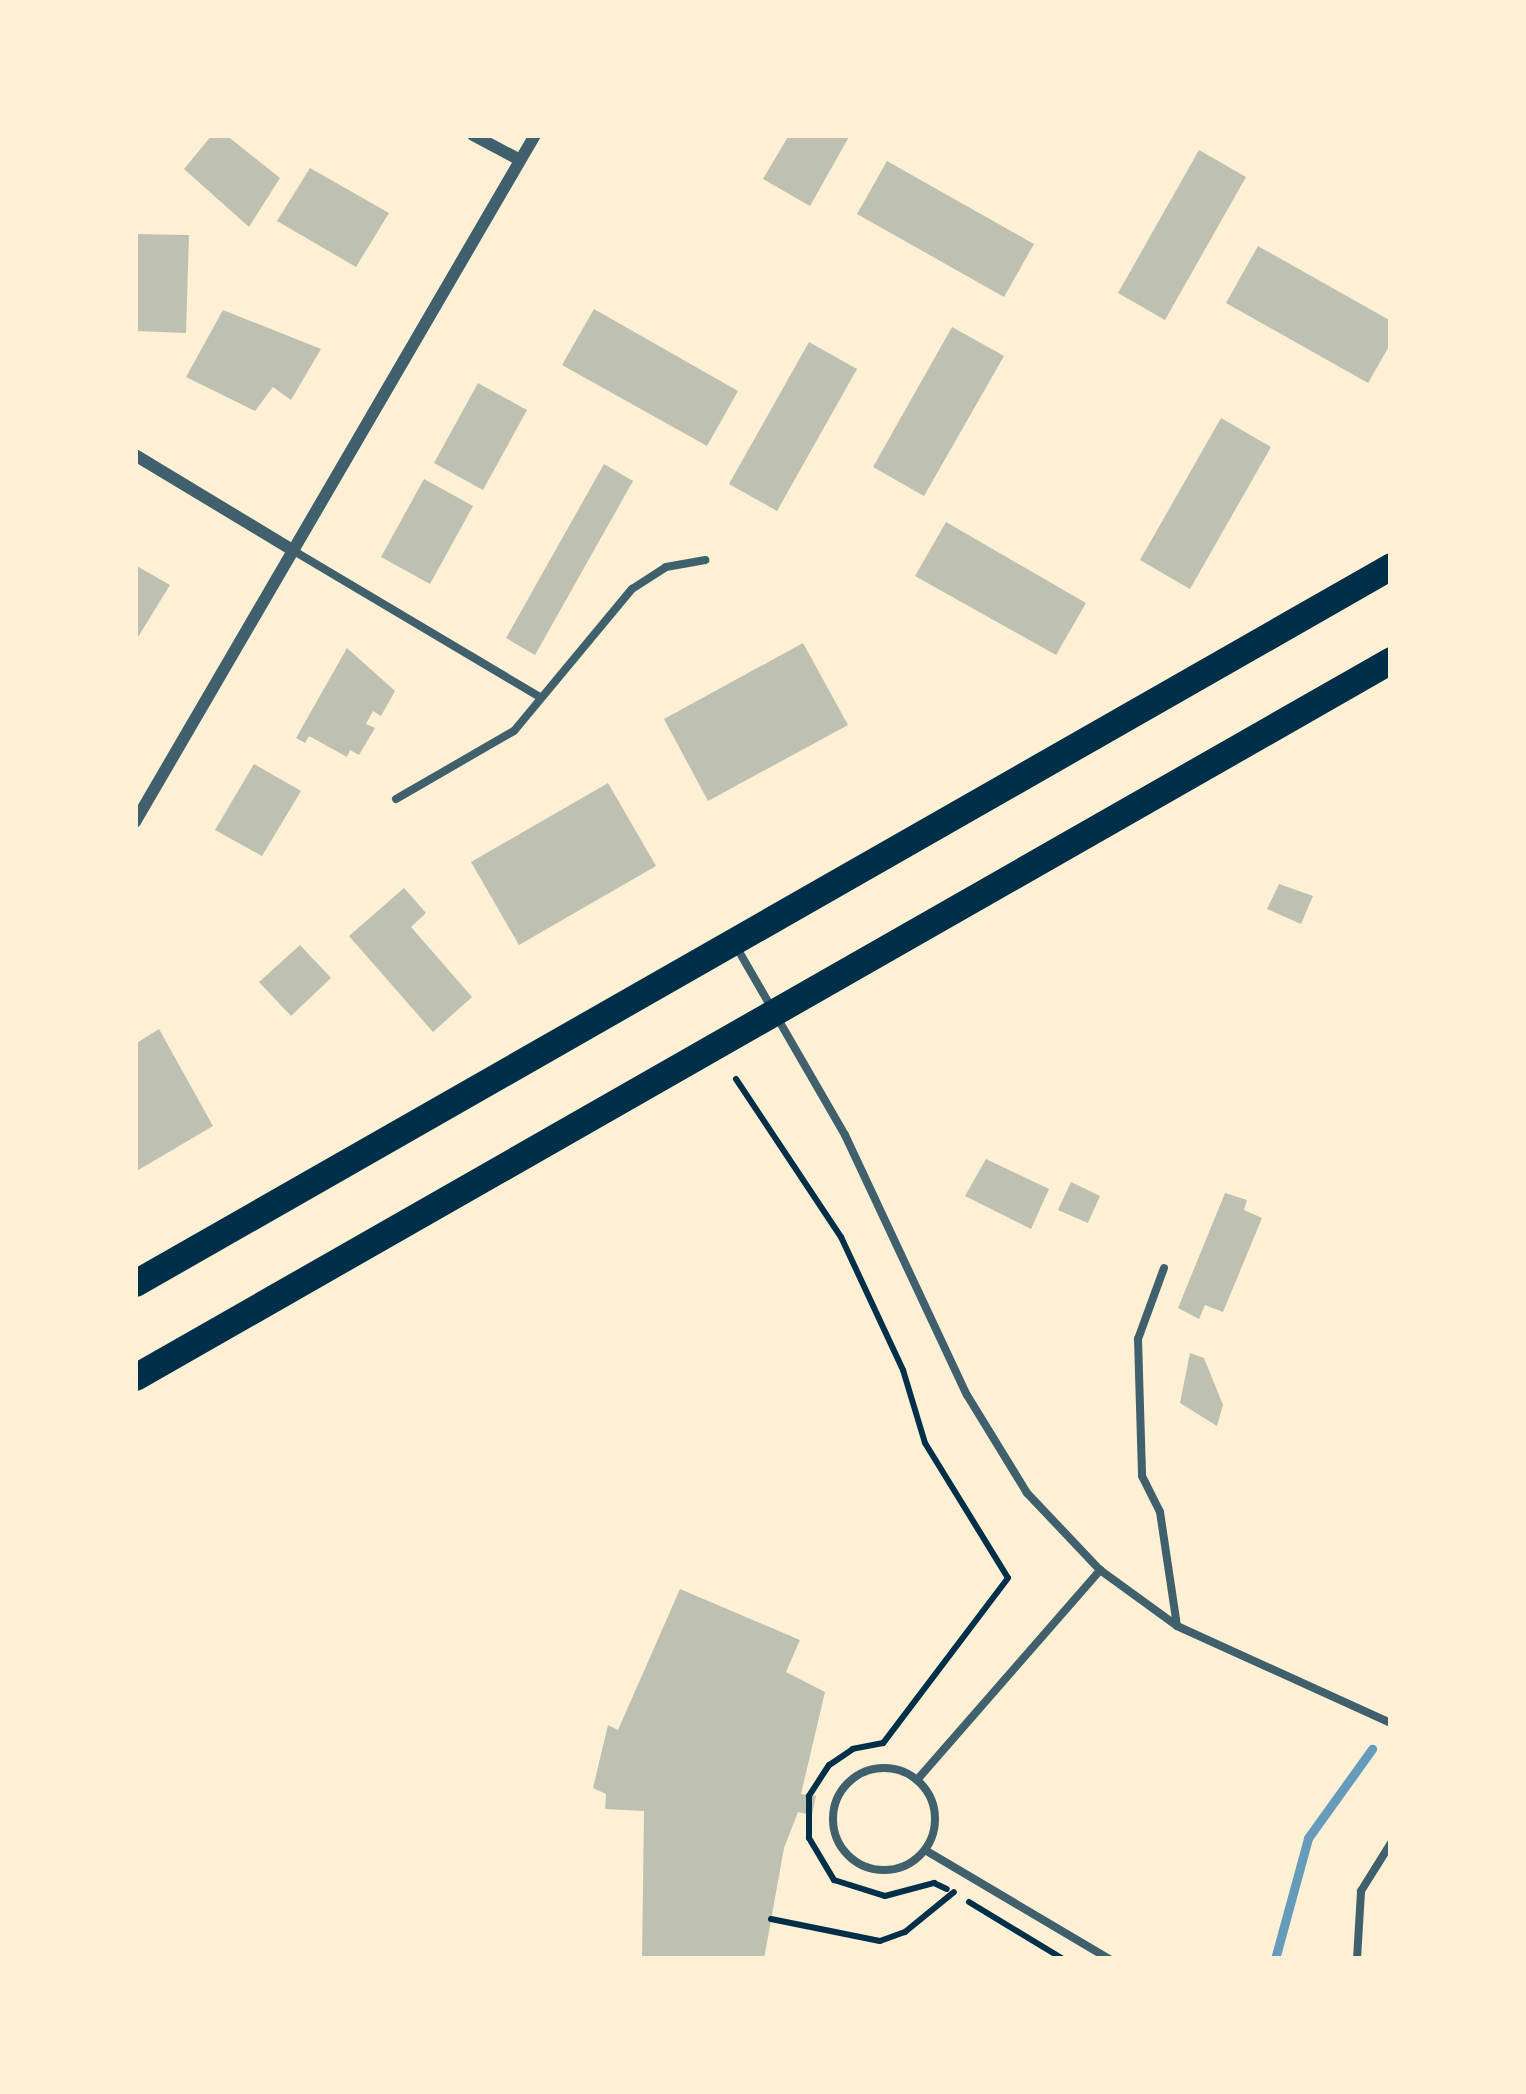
<!DOCTYPE html>
<html>
<head>
<meta charset="utf-8">
<style>
  body { margin:0 }
  #map { position:relative; width:1526px; height:2094px; overflow:hidden; background:#fdf0d5; font-family:Poppins,sans-serif }
  div>[style] { position:absolute }
  [style*='--x'] { left:calc(var(--x)*1px); top:calc(var(--y)*1px); width:calc(var(--w)*1px); rotate:calc(var(--a)*1deg) }
  .stream>* { height:9px; margin:-4.5px; padding:0 4.5px; transform-origin:4.5px; border-radius:4.5px; background:#669bbc }
  .building>* { inset:0; background:#bec0b2 }
  .path>* { height:6px; margin:-3px; padding:0 3px; transform-origin:3px; border-radius:3px; background:#003049 }
  .service>* { height:8px; margin:-4px; padding:0 4px; transform-origin:4px; border-radius:4px; background:#3f606c }
  .service>.ring { margin:-4px; padding:0; box-sizing:content-box; background:none; border:8px solid #3f606c; border-radius:50% }
  .minor>* { height:12px; margin:-6px; padding:0 6px; transform-origin:6px; border-radius:6px; background:#3f606c }
  .primary>* { height:27px; margin:-13.5px; padding:0 13.5px; transform-origin:13.5px; border-radius:13.5px; background:#003049 }
  span { translate:-50% -50%; white-space:nowrap; text-align:center; line-height:1.15; -webkit-text-stroke:9px #fdf0d5; paint-order:stroke }
  .frame { position:absolute; inset:0; border:138px solid #fdf0d5; pointer-events:none }
</style>
</head>
<body>
<div id="map">
  <div class="stream">
    <div style="--x:1275;--y:1959;--w:125;--a:-74.7"></div>
    <div style="--x:1308;--y:1838;--w:110;--a:-54.3"></div>
  </div>
  <div class="building">
    <div style="clip-path:polygon(212px 135px,226px 135px,280px 178px,249px 227px,184px 169px)"></div>
    <div style="clip-path:polygon(789px 135px,850px 135px,810px 206px,763px 179px)"></div>
    <div style="clip-path:polygon(1199px 150px,1246px 177px,1165px 320px,1118px 293px)"></div>
    <div style="clip-path:polygon(887px 161px,1034px 244px,1004px 297px,857px 214px)"></div>
    <div style="clip-path:polygon(310px 168px,389px 213px,356px 267px,277px 221px)"></div>
    <div style="clip-path:polygon(135px 234px,189px 235px,186px 333px,135px 331px)"></div>
    <div style="clip-path:polygon(1258px 246px,1391px 321px,1391px 343px,1368px 383px,1226px 303px)"></div>
    <div style="clip-path:polygon(594px 309px,738px 391px,707px 446px,562px 365px)"></div>
    <div style="clip-path:polygon(223px 310px,321px 349px,291px 400px,273px 387px,255px 411px,186px 377px)"></div>
    <div style="clip-path:polygon(952px 327px,1004px 356px,924px 496px,873px 467px)"></div>
    <div style="clip-path:polygon(809px 342px,857px 369px,777px 511px,729px 484px)"></div>
    <div style="clip-path:polygon(478px 383px,527px 410px,483px 490px,434px 463px)"></div>
    <div style="clip-path:polygon(1221px 418px,1271px 447px,1190px 589px,1140px 560px)"></div>
    <div style="clip-path:polygon(604px 464px,633px 481px,535px 655px,506px 638px)"></div>
    <div style="clip-path:polygon(424px 479px,473px 506px,430px 584px,381px 557px)"></div>
    <div style="clip-path:polygon(946px 522px,1086px 603px,1056px 655px,915px 576px)"></div>
    <div style="clip-path:polygon(135px 565px,170px 585px,135px 642px)"></div>
    <div style="clip-path:polygon(803px 643px,848px 725px,708px 801px,664px 719px)"></div>
    <div style="clip-path:polygon(347px 648px,395px 691px,381px 716px,373px 711px,366px 724px,375px 728px,359px 755px,350px 750px,347px 757px,309px 736px,305px 743px,296px 738px)"></div>
    <div style="clip-path:polygon(254px 764px,301px 791px,262px 856px,215px 830px)"></div>
    <div style="clip-path:polygon(608px 783px,656px 866px,519px 945px,471px 862px)"></div>
    <div style="clip-path:polygon(1279px 884px,1313px 896px,1301px 924px,1267px 909px)"></div>
    <div style="clip-path:polygon(404px 888px,426px 913px,411px 927px,472px 997px,433px 1032px,349px 936px)"></div>
    <div style="clip-path:polygon(300px 945px,331px 978px,291px 1016px,259px 982px)"></div>
    <div style="clip-path:polygon(159px 1029px,213px 1126px,135px 1172px,135px 1044px)"></div>
    <div style="clip-path:polygon(986px 1159px,1049px 1189px,1031px 1229px,965px 1196px)"></div>
    <div style="clip-path:polygon(1071px 1182px,1100px 1196px,1088px 1223px,1058px 1210px)"></div>
    <div style="clip-path:polygon(1225px 1193px,1247px 1200px,1244px 1210px,1262px 1218px,1223px 1312px,1205px 1305px,1199px 1319px,1178px 1308px)"></div>
    <div style="clip-path:polygon(1190px 1353px,1204px 1358px,1223px 1405px,1217px 1426px,1180px 1403px)"></div>
    <div style="clip-path:polygon(680px 1589px,800px 1640px,786px 1672px,825px 1692px,801px 1794px,816px 1796px,812px 1815px,798px 1812px,784px 1848px,764px 1959px,642px 1959px,644px 1811px,605px 1809px,606px 1794px,593px 1788px,608px 1725px,618px 1730px)"></div>
  </div>
  <div class="path">
    <div style="--x:736;--y:1079;--w:190;--a:56.4"></div>
    <div style="--x:841;--y:1237;--w:147;--a:65"></div>
    <div style="--x:903;--y:1370;--w:76;--a:73.2"></div>
    <div style="--x:925;--y:1443;--w:158;--a:58.4"></div>
    <div style="--x:1008;--y:1578;--w:207;--a:127.1"></div>
    <div style="--x:883;--y:1743;--w:31;--a:169"></div>
    <div style="--x:853;--y:1749;--w:29;--a:146"></div>
    <div style="--x:829;--y:1765;--w:37;--a:123"></div>
    <div style="--x:809;--y:1796;--w:42;--a:90"></div>
    <div style="--x:809;--y:1838;--w:49;--a:59.2"></div>
    <div style="--x:834;--y:1880;--w:53;--a:17.4"></div>
    <div style="--x:885;--y:1896;--w:51;--a:-14.9"></div>
    <div style="--x:934;--y:1883;--w:14;--a:25"></div>
    <div style="--x:969;--y:1902;--w:110;--a:31.2"></div>
    <div style="--x:771;--y:1919;--w:111;--a:11.4"></div>
    <div style="--x:880;--y:1941;--w:27;--a:-20"></div>
    <div style="--x:905;--y:1932;--w:63;--a:-39.2"></div>
  </div>
  <div class="service">
    <div style="--x:294;--y:551;--w:284;--a:30.7"></div>
    <div style="--x:396;--y:799;--w:136;--a:-30"></div>
    <div style="--x:514;--y:731;--w:185;--a:-50.3"></div>
    <div style="--x:632;--y:589;--w:40;--a:-32.9"></div>
    <div style="--x:666;--y:567;--w:40;--a:-10"></div>
    <div style="--x:737;--y:948;--w:216;--a:60"></div>
    <div style="--x:845;--y:1135;--w:287;--a:64.9"></div>
    <div style="--x:967;--y:1395;--w:115;--a:58.5"></div>
    <div style="--x:1027;--y:1493;--w:106;--a:46.5"></div>
    <div style="--x:1100;--y:1570;--w:95;--a:36"></div>
    <div style="--x:1177;--y:1626;--w:235;--a:24.4"></div>
    <div style="--x:1164;--y:1268;--w:76;--a:110.1"></div>
    <div style="--x:1138;--y:1339;--w:137;--a:88.3"></div>
    <div style="--x:1142;--y:1476;--w:40;--a:63.4"></div>
    <div style="--x:1160;--y:1512;--w:115;--a:81.5"></div>
    <div class="ring" style="left:833px;top:1768px;width:94px;height:94px"></div>
    <div style="--x:917;--y:1780;--w:279;--a:-48.9"></div>
    <div style="--x:925;--y:1850;--w:214;--a:30.6"></div>
    <div style="--x:1357;--y:1959;--w:68;--a:-86.6"></div>
    <div style="--x:1361;--y:1891;--w:57;--a:-58"></div>
  </div>
  <div class="minor">
    <div style="--x:473;--y:135;--w:53;--a:28"></div>
    <div style="--x:135;--y:455;--w:186;--a:31.1"></div>
    <div style="--x:135;--y:822;--w:795;--a:-59.79"></div>
  </div>
  <div class="primary">
    <div style="--x:135;--y:1283;--w:1446;--a:-29.72"></div>
    <div style="--x:135;--y:1377;--w:1446;--a:-29.72"></div>
  </div>
  <div class="frame"></div>
</div>
</body>
</html>
